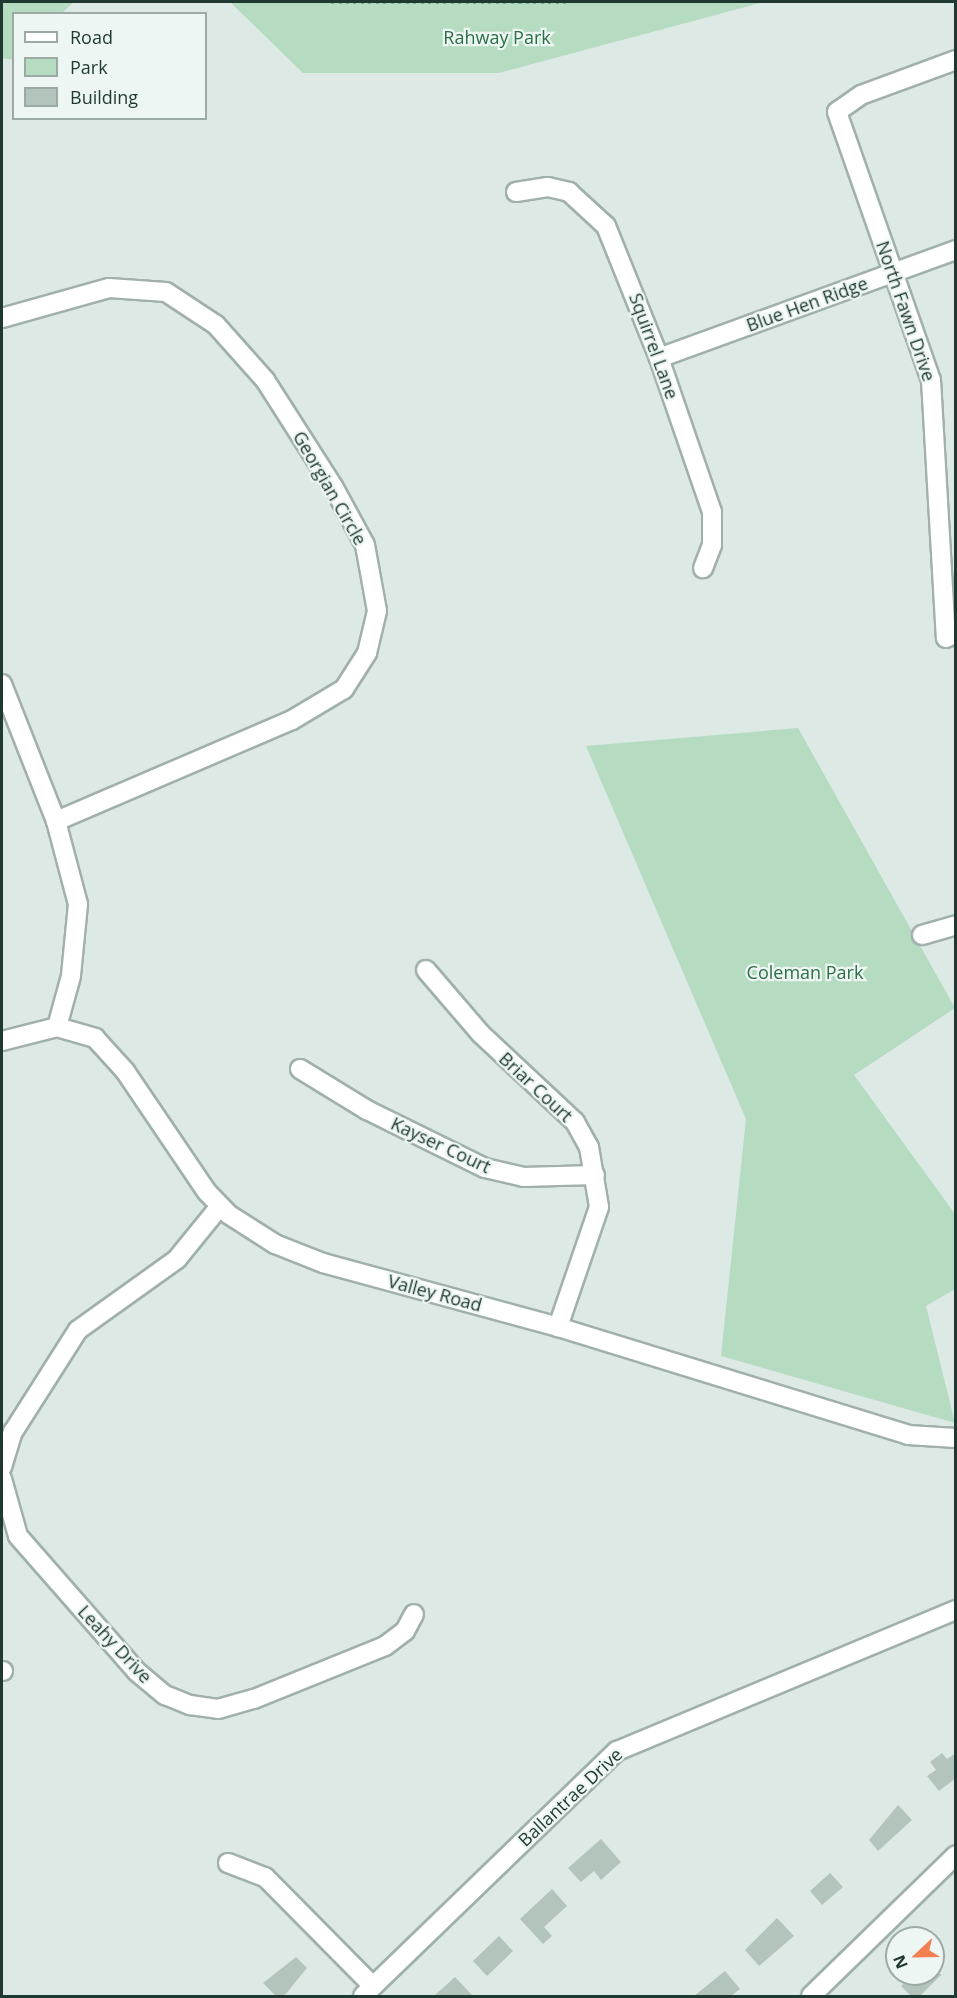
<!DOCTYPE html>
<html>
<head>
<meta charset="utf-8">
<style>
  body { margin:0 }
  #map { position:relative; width:957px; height:1998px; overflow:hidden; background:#dde9e4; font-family:"Open Sans",sans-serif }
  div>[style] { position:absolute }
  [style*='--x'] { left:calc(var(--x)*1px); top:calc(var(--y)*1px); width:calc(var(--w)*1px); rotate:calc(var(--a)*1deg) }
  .green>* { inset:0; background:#b5dbc1 }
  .building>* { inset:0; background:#b3c4bd }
  .path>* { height:3px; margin-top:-1.5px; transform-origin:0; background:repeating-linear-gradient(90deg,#7dad9f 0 3px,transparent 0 7.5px) }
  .roads { filter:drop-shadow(2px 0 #a0b0ab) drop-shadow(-2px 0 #a0b0ab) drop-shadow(0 2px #a0b0ab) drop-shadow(0 -2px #a0b0ab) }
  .minor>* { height:18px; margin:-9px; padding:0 9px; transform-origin:9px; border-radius:9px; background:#fff }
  span { translate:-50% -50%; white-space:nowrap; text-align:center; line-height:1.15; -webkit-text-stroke:4.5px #edf6f2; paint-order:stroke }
  .park-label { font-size:18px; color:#2a6f46 }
  .street-label { font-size:18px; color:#1f3832 }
  .frame { position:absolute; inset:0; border:3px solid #1f3832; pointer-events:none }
  .legend { position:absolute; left:12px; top:12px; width:195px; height:108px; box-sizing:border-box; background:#edf6f2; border:2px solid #9baaa5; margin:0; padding:8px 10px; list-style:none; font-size:18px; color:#1f3832 }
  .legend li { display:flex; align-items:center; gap:12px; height:30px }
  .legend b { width:30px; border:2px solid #9baaa5 }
  .north { position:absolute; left:885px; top:1926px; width:60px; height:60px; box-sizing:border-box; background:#edf6f2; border:2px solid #9baaa5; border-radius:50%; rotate:248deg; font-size:16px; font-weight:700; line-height:24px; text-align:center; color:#1f3832 }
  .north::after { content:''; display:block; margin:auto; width:21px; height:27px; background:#f27f52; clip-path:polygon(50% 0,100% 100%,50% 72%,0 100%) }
</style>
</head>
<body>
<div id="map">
  <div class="green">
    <div style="clip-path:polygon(2px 2px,74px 2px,62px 13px,14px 14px,13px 60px,2px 58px)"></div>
    <div style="clip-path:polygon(230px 2px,764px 2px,499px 73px,303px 73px)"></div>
    <div style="clip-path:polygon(798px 728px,955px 1008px,854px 1075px,955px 1214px,955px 1289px,926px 1306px,955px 1423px,721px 1356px,746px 1119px,586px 746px)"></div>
  </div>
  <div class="building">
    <div style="clip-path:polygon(942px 1753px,947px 1759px,956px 1753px,956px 1778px,939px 1791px,927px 1776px,936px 1770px,930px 1762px)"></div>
    <div style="clip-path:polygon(898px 1805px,912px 1820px,878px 1851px,869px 1840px)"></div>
    <div style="clip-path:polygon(601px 1839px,621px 1862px,601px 1880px,594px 1871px,581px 1882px,568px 1868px)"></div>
    <div style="clip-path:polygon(830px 1873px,843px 1887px,822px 1905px,810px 1891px)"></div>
    <div style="clip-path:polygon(552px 1889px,567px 1906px,544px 1927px,552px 1936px,543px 1944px,520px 1919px)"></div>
    <div style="clip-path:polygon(777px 1918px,794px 1936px,759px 1966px,745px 1950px)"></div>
    <div style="clip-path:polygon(499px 1936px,513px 1951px,487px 1976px,473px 1961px)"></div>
    <div style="clip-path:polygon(296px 1957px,307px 1968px,284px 1996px,276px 1996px,263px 1983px)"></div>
    <div style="clip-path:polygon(725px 1971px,740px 1989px,731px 1996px,694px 1996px)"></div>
    <div style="clip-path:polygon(914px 1974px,942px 1974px,920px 1996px,911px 1996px,901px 1986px)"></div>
    <div style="clip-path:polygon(455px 1977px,473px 1996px,434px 1996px)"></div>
  </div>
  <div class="path">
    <div style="--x:331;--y:2;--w:240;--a:0"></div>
  </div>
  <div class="roads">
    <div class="minor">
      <div style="--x:956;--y:60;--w:101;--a:159.8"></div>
      <div style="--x:861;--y:95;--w:29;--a:145"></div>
      <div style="--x:837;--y:112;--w:284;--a:70.7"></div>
      <div style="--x:931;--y:380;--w:258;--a:86.7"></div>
      <div style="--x:946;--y:638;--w:11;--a:-27"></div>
      <div style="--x:516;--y:192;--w:32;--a:-9"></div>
      <div style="--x:548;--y:187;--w:22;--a:13"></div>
      <div style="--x:569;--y:192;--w:50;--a:42.6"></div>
      <div style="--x:606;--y:226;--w:142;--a:68.1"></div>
      <div style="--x:659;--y:358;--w:163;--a:71"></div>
      <div style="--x:712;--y:512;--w:33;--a:90"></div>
      <div style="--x:712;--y:545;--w:25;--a:111"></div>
      <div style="--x:2;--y:318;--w:111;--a:-15.7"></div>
      <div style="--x:109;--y:288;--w:57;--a:4"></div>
      <div style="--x:166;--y:292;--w:60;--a:33.4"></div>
      <div style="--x:216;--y:325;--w:74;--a:48.3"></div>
      <div style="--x:265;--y:380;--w:128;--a:57.4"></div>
      <div style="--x:334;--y:488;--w:65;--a:61.5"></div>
      <div style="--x:365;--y:545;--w:67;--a:79.7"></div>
      <div style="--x:377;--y:611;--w:43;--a:103.4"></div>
      <div style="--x:367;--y:653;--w:43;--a:122.6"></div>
      <div style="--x:344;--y:689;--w:61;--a:149.2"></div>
      <div style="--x:292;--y:720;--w:257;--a:156.8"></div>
      <div style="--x:659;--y:358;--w:316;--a:-20"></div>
      <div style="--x:2;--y:684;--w:147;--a:68.5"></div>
      <div style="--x:56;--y:821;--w:86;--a:75.2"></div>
      <div style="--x:78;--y:904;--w:72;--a:95.6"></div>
      <div style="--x:71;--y:976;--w:53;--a:105.4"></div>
      <div style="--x:922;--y:935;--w:35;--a:-16"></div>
      <div style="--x:426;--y:970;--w:84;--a:49.3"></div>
      <div style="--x:481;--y:1034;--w:129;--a:43.1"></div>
      <div style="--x:575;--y:1122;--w:29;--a:61"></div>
      <div style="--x:589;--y:1147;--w:61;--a:80.5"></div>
      <div style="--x:599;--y:1207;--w:127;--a:108.9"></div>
      <div style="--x:2;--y:1041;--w:57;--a:-14.3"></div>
      <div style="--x:57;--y:1027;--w:40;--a:16"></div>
      <div style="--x:95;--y:1038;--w:45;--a:47.7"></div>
      <div style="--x:125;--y:1071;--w:146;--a:55.9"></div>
      <div style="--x:207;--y:1192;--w:30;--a:46"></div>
      <div style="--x:228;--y:1214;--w:56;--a:32.6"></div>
      <div style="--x:275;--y:1244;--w:52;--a:21.6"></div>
      <div style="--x:323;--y:1263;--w:244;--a:15.2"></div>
      <div style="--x:558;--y:1327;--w:366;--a:17.1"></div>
      <div style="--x:908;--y:1435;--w:48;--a:3.6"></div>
      <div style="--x:300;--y:1069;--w:79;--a:31.5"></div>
      <div style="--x:367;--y:1110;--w:131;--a:26.2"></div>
      <div style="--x:485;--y:1168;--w:39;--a:13"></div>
      <div style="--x:523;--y:1177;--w:72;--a:-1.6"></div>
      <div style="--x:2;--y:1467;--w:37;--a:-73"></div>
      <div style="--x:13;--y:1432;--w:121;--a:-57.5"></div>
      <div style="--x:78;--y:1330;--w:122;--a:-35.6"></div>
      <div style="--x:177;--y:1259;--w:68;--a:-50.9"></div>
      <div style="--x:2;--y:1479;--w:59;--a:74.3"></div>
      <div style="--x:18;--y:1536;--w:179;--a:48.8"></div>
      <div style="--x:136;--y:1671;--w:38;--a:40"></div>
      <div style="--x:165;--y:1695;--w:27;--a:22"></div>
      <div style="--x:190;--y:1705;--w:28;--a:8"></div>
      <div style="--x:218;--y:1709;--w:37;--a:-16"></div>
      <div style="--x:254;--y:1699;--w:141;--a:-22"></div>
      <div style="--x:385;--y:1646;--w:25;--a:-37"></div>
      <div style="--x:405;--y:1631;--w:19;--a:-62"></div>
      <div style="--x:2;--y:1671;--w:1;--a:0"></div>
      <div style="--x:228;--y:1863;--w:40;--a:21"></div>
      <div style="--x:265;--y:1877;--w:153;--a:45.3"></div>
      <div style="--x:363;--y:1996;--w:353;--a:-44"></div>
      <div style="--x:617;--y:1751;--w:367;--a:-22.6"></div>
      <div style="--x:811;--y:1996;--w:202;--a:-44.2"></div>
    </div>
  </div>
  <div class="park-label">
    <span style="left:497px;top:37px">Rahway Park</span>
    <span style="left:805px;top:972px">Coleman Park</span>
  </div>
  <div class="street-label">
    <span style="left:807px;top:304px;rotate:-20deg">Blue Hen Ridge</span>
    <span style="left:906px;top:311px;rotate:71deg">North Fawn Drive</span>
    <span style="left:654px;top:346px;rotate:70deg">Squirrel Lane</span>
    <span style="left:330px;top:488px;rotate:60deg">Georgian Circle</span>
    <span style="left:536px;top:1087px;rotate:43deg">Briar Court</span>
    <span style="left:441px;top:1145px;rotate:25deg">Kayser Court</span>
    <span style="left:435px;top:1293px;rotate:15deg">Valley Road</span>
    <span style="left:115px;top:1644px;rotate:47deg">Leahy Drive</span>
    <span style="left:570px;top:1797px;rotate:-43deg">Ballantrae Drive</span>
  </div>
  <div class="frame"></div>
  <ul class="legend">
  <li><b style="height:8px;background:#fff"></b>Road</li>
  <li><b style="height:16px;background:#b5dbc1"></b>Park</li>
  <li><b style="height:16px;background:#b3c4bd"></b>Building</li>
  </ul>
  <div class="north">N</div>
</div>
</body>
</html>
